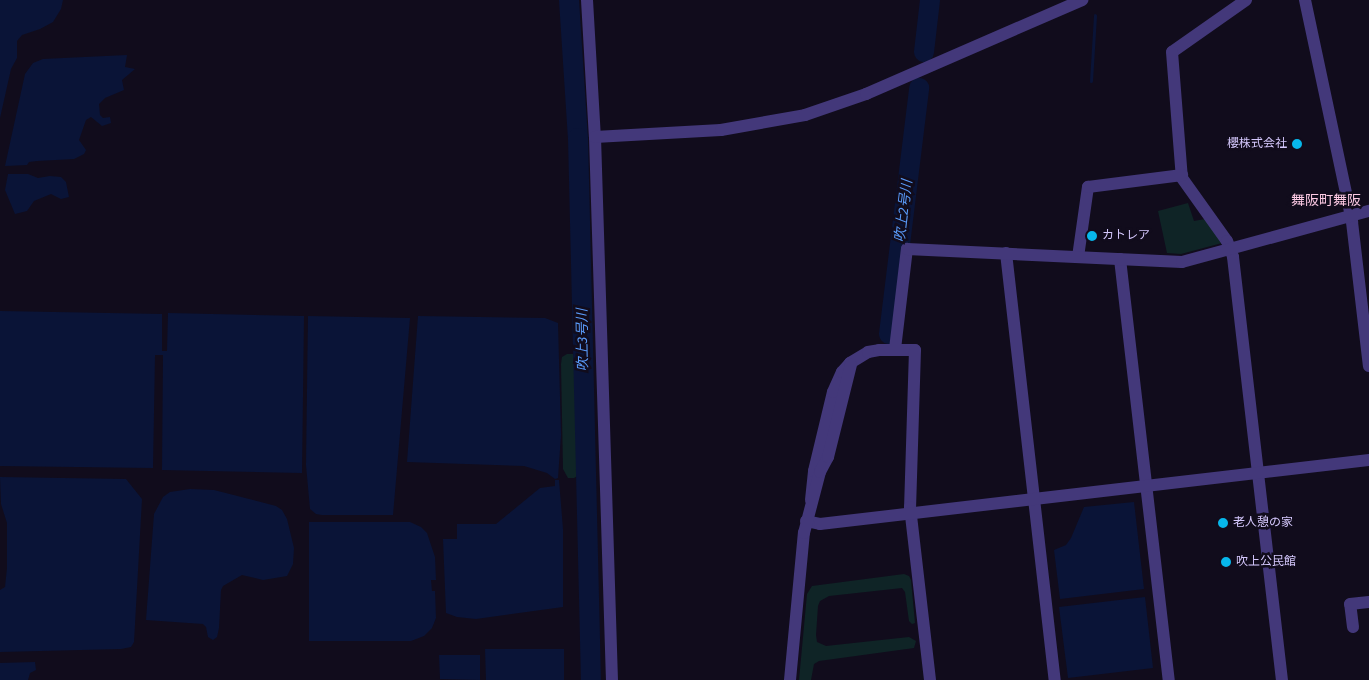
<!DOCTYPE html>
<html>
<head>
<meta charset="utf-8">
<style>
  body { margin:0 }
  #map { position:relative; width:1369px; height:680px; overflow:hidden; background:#110c1c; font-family:"Fira Sans","Noto Sans JP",sans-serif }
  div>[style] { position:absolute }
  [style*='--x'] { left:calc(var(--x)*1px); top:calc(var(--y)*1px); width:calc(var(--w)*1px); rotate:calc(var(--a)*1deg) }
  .green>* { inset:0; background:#0f2426 }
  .water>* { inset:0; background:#0a1437 }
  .stream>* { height:3px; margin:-1.5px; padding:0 1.5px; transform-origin:1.5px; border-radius:1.5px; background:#0a1437 }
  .river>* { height:20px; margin:-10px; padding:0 10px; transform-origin:10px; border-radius:10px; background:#0a1437 }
  .minor>* { height:12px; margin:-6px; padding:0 6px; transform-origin:6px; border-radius:6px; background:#43387a }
  .dots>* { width:14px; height:14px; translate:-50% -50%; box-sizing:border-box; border:2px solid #110c1c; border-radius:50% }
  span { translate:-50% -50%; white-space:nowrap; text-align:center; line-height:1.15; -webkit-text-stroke:5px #110c1c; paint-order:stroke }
  .poi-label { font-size:12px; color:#d5c8fd }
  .right { translate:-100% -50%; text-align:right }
  .left { translate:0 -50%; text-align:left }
  .neighbourhood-label { font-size:14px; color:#fdcae4 }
  .water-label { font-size:14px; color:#5a9bfa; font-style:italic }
</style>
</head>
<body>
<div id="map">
  <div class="green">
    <div style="clip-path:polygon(912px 103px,914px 108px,889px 310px,886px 313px,883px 310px,908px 107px)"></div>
    <div style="clip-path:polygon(1188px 203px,1194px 221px,1205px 219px,1222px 243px,1181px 254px,1167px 253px,1158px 211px)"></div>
    <div style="clip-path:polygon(567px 354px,573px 354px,578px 364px,581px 469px,579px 475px,574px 478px,568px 478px,563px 469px,561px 364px,562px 357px)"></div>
    <div style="clip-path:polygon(904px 574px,909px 576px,911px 580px,915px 623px,912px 624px,909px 621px,905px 592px,902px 588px,829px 596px,820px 601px,818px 606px,816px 635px,817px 642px,826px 646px,909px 637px,916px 641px,914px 648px,819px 661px,814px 664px,811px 680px,799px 680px,807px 594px,812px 586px)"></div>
  </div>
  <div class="water">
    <div style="clip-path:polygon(0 0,63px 0,61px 9px,53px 22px,40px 29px,22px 35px,17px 41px,17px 58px,11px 69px,0 118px)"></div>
    <div style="clip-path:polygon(127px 55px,125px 67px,135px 69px,122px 80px,124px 90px,105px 98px,99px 104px,100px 115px,103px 118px,110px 117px,111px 123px,102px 126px,91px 117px,86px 120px,79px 140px,86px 150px,84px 154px,74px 159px,37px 161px,29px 162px,27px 165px,5px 166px,25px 74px,33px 63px,43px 59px)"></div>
    <div style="clip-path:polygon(8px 174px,28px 174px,38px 178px,50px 176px,61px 177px,66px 182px,69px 197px,61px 199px,51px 194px,34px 201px,27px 211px,15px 214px,5px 190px)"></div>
    <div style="clip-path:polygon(0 311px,162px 314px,162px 351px,167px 351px,168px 313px,304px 316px,302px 473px,162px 470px,163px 355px,155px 355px,153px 468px,0 466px)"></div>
    <div style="clip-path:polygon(308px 316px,410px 318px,393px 515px,322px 515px,316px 514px,310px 509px,306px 465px)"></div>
    <div style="clip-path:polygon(418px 316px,545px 318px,558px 323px,561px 435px,558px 478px,555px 479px,547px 473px,524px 466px,407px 462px)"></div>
    <div style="clip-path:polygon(0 477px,126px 479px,142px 499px,134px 642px,131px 647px,121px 649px,0 652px,0 590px,5px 587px,7px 568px,7px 523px,1px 504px)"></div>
    <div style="clip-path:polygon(555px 480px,559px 480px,563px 529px,563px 607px,476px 619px,457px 617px,446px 613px,443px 539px,457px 539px,457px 524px,496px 524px,540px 488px,555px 486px)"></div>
    <div style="clip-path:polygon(190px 489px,214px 490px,276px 506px,282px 510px,287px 519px,294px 548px,293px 564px,287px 576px,263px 580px,242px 575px,223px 586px,221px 590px,219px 628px,217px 637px,213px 640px,208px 637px,206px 627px,203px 624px,146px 620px,154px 514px,163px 497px,170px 492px)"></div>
    <div style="clip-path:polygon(1134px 502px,1144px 589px,1060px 599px,1054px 550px,1066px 545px,1071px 538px,1084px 507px)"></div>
    <div style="clip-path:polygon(309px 522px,410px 522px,421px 527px,427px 533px,435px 557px,436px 580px,431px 580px,432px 591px,435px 591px,436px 618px,432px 628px,424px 636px,411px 641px,309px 641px)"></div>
    <div style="clip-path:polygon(1145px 597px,1153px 668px,1068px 678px,1059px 607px)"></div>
    <div style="clip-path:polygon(485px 649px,564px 649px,564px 680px,486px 680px)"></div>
    <div style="clip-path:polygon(439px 655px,480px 655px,480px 680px,440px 679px)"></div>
    <div style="clip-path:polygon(35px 662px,36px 670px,30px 673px,28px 680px,0 680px,0 663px)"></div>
  </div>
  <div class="stream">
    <div style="--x:1091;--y:81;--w:66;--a:-86.5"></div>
  </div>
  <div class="river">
    <div style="--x:569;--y:0;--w:138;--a:86.3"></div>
    <div style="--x:578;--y:138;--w:542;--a:88.63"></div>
    <div style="--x:924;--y:52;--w:52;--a:-83.4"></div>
    <div style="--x:889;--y:334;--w:248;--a:-83"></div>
  </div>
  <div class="minor">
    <div style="--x:587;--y:0;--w:137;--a:86.7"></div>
    <div style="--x:595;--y:137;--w:543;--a:88.21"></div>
    <div style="--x:1246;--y:0;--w:90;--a:144.9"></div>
    <div style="--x:1172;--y:52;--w:126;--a:85.5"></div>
    <div style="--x:1182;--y:178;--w:77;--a:54.5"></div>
    <div style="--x:1227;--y:241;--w:17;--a:69"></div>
    <div style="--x:1233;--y:257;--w:426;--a:83.4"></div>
    <div style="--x:1305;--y:0;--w:227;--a:78"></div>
    <div style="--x:1352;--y:222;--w:145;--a:83.3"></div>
    <div style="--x:595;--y:137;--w:126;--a:-3.2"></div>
    <div style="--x:721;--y:130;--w:85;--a:-10.1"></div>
    <div style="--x:805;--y:115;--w:65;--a:-19"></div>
    <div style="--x:866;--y:94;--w:236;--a:-23.5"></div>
    <div style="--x:1006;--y:253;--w:430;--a:83.5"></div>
    <div style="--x:1078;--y:257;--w:71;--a:-81.9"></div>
    <div style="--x:1088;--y:187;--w:95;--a:-7.3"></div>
    <div style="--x:1120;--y:259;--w:424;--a:83.4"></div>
    <div style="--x:895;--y:349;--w:101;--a:-83.2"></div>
    <div style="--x:907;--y:249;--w:275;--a:2.7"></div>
    <div style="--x:1182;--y:262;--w:194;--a:-15.3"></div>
    <div style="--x:811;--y:500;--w:29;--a:-84"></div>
    <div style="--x:814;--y:471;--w:81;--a:-76.5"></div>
    <div style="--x:833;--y:392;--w:22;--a:-66"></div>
    <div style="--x:842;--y:372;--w:12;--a:-48"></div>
    <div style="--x:850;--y:363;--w:21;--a:-31"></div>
    <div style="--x:868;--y:352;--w:11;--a:-10"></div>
    <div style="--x:879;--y:350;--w:36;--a:0"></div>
    <div style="--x:915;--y:350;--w:157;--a:91.8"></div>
    <div style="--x:910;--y:507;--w:174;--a:83.4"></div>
    <div style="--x:806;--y:521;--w:14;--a:12"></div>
    <div style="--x:820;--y:524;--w:553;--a:-6.65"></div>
    <div style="--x:1353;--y:627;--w:23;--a:-97"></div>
    <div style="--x:1350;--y:604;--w:19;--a:-6"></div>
    <div style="--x:790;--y:680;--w:148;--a:-84.6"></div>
    <div style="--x:804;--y:533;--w:63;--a:-75.3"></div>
    <div style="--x:820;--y:472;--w:17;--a:-62"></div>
    <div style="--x:828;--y:457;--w:95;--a:-76"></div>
  </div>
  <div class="dots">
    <div style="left:1297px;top:144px;background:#07b7eb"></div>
    <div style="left:1092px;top:236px;background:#07b7eb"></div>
    <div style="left:1223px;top:523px;background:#07b7eb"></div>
    <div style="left:1226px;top:562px;background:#07b7eb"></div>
  </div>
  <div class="poi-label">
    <span class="right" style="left:1287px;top:144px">櫻株式会社</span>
    <span class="left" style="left:1102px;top:236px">カトレア</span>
    <span class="left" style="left:1233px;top:523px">老人憩の家</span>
    <span class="left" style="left:1236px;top:562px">吹上公民館</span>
  </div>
  <div class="neighbourhood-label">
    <span style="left:1326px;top:201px">舞阪町舞阪</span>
  </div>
  <div class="water-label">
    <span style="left:904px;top:211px;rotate:-83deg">吹上2号川</span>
    <span style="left:583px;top:340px;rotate:-91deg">吹上3号川</span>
  </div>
</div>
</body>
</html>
